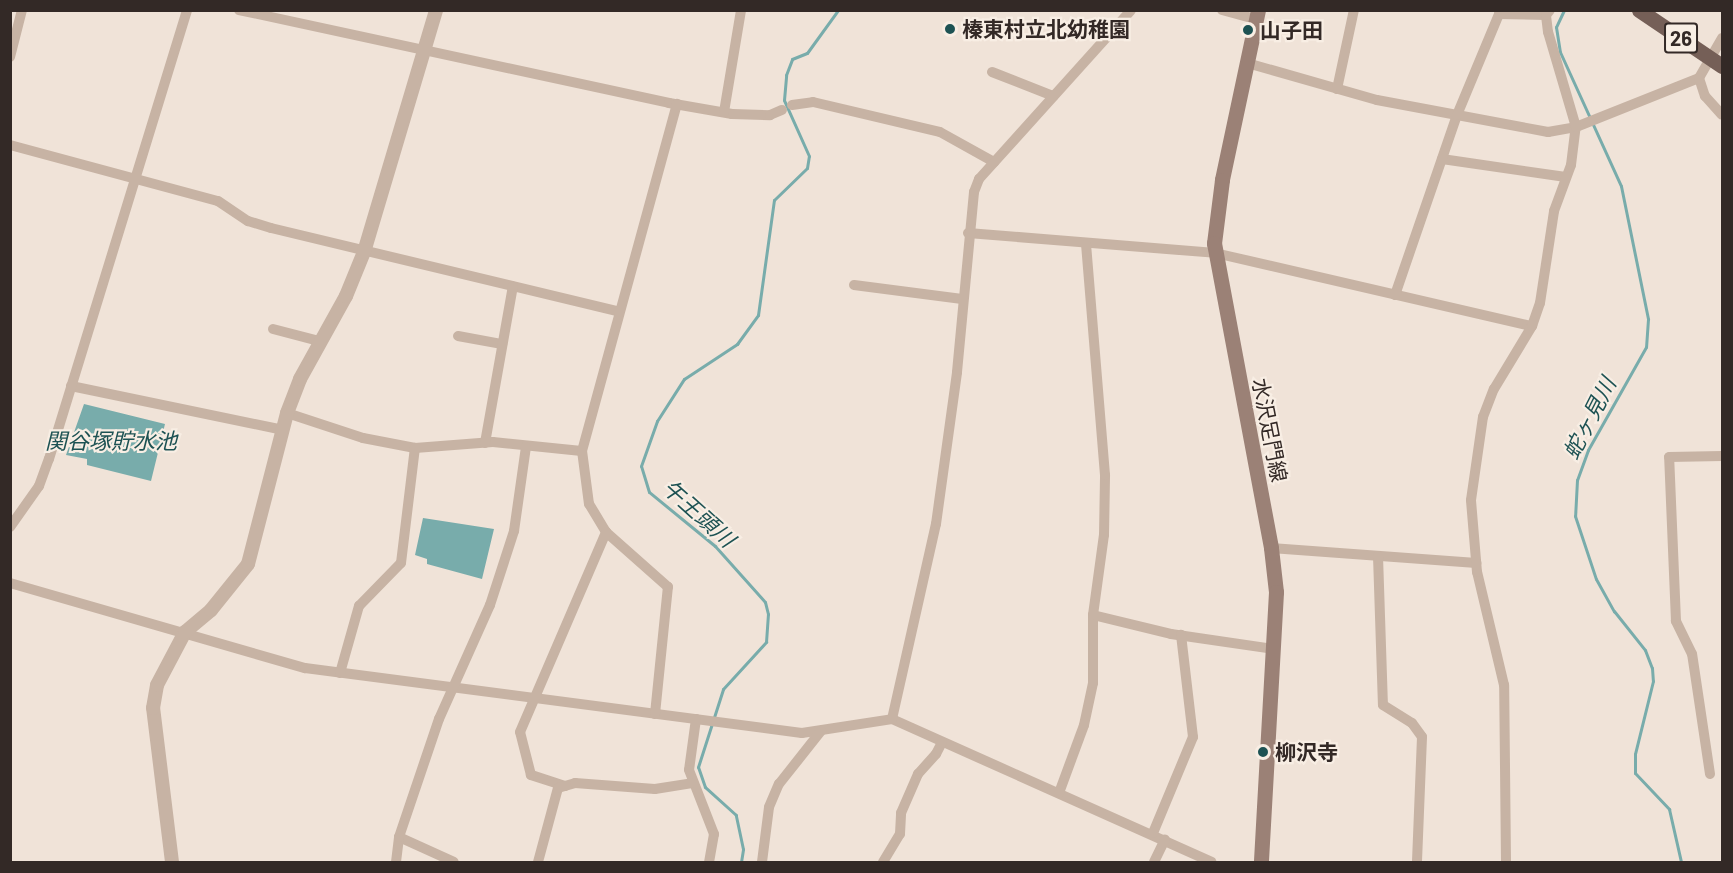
<!DOCTYPE html>
<html>
<head>
<meta charset="utf-8">
<style>
  body { margin:0 }
  #map { position:relative; width:1733px; height:873px; overflow:hidden; background:#f0e3d8; font-family:Barlow,"Noto Sans JP",sans-serif }
  div>[style] { position:absolute }
  [style*='--x'] { left:calc(var(--x)*1px); top:calc(var(--y)*1px); width:calc(var(--w)*1px); rotate:calc(var(--a)*1deg) }
  .water>* { inset:0; background:#78acab }
  .stream>* { height:3px; margin:-1.5px; padding:0 1.5px; transform-origin:1.5px; border-radius:1.5px; background:#78acab }
  .minor>* { height:10px; margin:-5px; padding:0 5px; transform-origin:5px; border-radius:5px; background:#c7b3a4 }
  .tertiary>* { height:14px; margin:-7px; padding:0 7px; transform-origin:7px; border-radius:7px; background:#c7b3a4 }
  .secondary>* { height:15px; margin:-7.5px; padding:0 7.5px; transform-origin:7.5px; border-radius:7.5px; background:#9b8176 }
  .primary>* { height:15px; margin:-7.5px; padding:0 7.5px; transform-origin:7.5px; border-radius:7.5px; background:#755f57 }
  .dots>* { width:16px; height:16px; translate:-50% -50%; box-sizing:border-box; border:3px solid #f8eee4; border-radius:50% }
  span { translate:-50% -50%; white-space:nowrap; text-align:center; line-height:1.15; -webkit-text-stroke:4.5px #f8eee4; paint-order:stroke }
  .shield-label span { padding:2px 4px; background:#f8eee4; border:2px solid; border-radius:4px; -webkit-text-stroke-width:0 }
  .shield-label { font-size:20px; color:#332926; font-weight:700 }
  .poi-label { font-size:21px; color:#332926; font-weight:700 }
  .left { translate:0 -50%; text-align:left }
  .street-label { font-size:21px; color:#332926 }
  .water-label { font-size:22px; color:#1d5253; font-style:italic }
  .frame { position:absolute; inset:0; border:12px solid #332926; pointer-events:none }
</style>
</head>
<body>
<div id="map">
  <div class="water">
    <div style="clip-path:polygon(84px 404px,165px 424px,151px 481px,87px 465px,87px 459px,66px 455px)"></div>
    <div style="clip-path:polygon(423px 518px,494px 529px,482px 579px,427px 564px,427px 559px,415px 555px)"></div>
  </div>
  <div class="stream">
    <div style="--x:1564;--y:10;--w:19;--a:115"></div>
    <div style="--x:1556;--y:27;--w:25;--a:81"></div>
    <div style="--x:1560;--y:52;--w:147;--a:65.5"></div>
    <div style="--x:1621;--y:186;--w:136;--a:78.5"></div>
    <div style="--x:1648;--y:319;--w:28;--a:94"></div>
    <div style="--x:1646;--y:347;--w:118;--a:119.4"></div>
    <div style="--x:1588;--y:450;--w:32;--a:110"></div>
    <div style="--x:1577;--y:480;--w:36;--a:93"></div>
    <div style="--x:1575;--y:516;--w:66;--a:71.6"></div>
    <div style="--x:1596;--y:579;--w:37;--a:61"></div>
    <div style="--x:1614;--y:611;--w:50;--a:51.5"></div>
    <div style="--x:1645;--y:650;--w:19;--a:69"></div>
    <div style="--x:1652;--y:668;--w:13;--a:86"></div>
    <div style="--x:1653;--y:681;--w:75;--a:103.9"></div>
    <div style="--x:1635;--y:754;--w:19;--a:90"></div>
    <div style="--x:1635;--y:773;--w:50;--a:46.6"></div>
    <div style="--x:1669;--y:809;--w:54;--a:77.2"></div>
    <div style="--x:741;--y:862;--w:13;--a:-81"></div>
    <div style="--x:743;--y:849;--w:35;--a:-102"></div>
    <div style="--x:736;--y:815;--w:42;--a:-137.9"></div>
    <div style="--x:705;--y:787;--w:21;--a:-109"></div>
    <div style="--x:698;--y:767;--w:82;--a:-72.2"></div>
    <div style="--x:723;--y:689;--w:64;--a:-47.5"></div>
    <div style="--x:766;--y:642;--w:28;--a:-86"></div>
    <div style="--x:768;--y:614;--w:12;--a:-104"></div>
    <div style="--x:765;--y:602;--w:75;--a:-131.8"></div>
    <div style="--x:715;--y:546;--w:85;--a:-140.7"></div>
    <div style="--x:649;--y:492;--w:27;--a:-107"></div>
    <div style="--x:641;--y:466;--w:48;--a:-70.4"></div>
    <div style="--x:657;--y:421;--w:50;--a:-57.3"></div>
    <div style="--x:684;--y:379;--w:64;--a:-33.4"></div>
    <div style="--x:737;--y:344;--w:36;--a:-54"></div>
    <div style="--x:758;--y:315;--w:116;--a:-82.1"></div>
    <div style="--x:774;--y:200;--w:46;--a:-44.1"></div>
    <div style="--x:807;--y:168;--w:12;--a:-81"></div>
    <div style="--x:809;--y:156;--w:61;--a:-114.1"></div>
    <div style="--x:784;--y:100;--w:25;--a:-85"></div>
    <div style="--x:786;--y:75;--w:17;--a:-69"></div>
    <div style="--x:792;--y:59;--w:16;--a:-22"></div>
    <div style="--x:807;--y:53;--w:53;--a:-54.2"></div>
  </div>
  <div class="minor">
    <div style="--x:239;--y:10;--w:440;--a:12.2"></div>
    <div style="--x:669;--y:103;--w:64;--a:9.9"></div>
    <div style="--x:732;--y:114;--w:38;--a:2"></div>
    <div style="--x:770;--y:115;--w:13;--a:-23"></div>
    <div style="--x:1222;--y:10;--w:35;--a:15"></div>
    <div style="--x:10;--y:57;--w:49;--a:-75.7"></div>
    <div style="--x:1247;--y:63;--w:135;--a:15.9"></div>
    <div style="--x:1377;--y:100;--w:174;--a:10.6"></div>
    <div style="--x:1548;--y:132;--w:28;--a:-10"></div>
    <div style="--x:1576;--y:127;--w:132;--a:-21.7"></div>
    <div style="--x:1699;--y:78;--w:46;--a:-60.1"></div>
    <div style="--x:992;--y:72;--w:66;--a:21.5"></div>
    <div style="--x:1699;--y:78;--w:19;--a:72"></div>
    <div style="--x:1705;--y:96;--w:25;--a:48"></div>
    <div style="--x:1337;--y:89;--w:81;--a:-77.9"></div>
    <div style="--x:792;--y:105;--w:21;--a:-8"></div>
    <div style="--x:813;--y:102;--w:130;--a:13.3"></div>
    <div style="--x:940;--y:132;--w:62;--a:29.1"></div>
    <div style="--x:724;--y:112;--w:103;--a:-80.5"></div>
    <div style="--x:10;--y:145;--w:215;--a:15.1"></div>
    <div style="--x:218;--y:201;--w:36;--a:34"></div>
    <div style="--x:248;--y:221;--w:24;--a:17"></div>
    <div style="--x:271;--y:228;--w:356;--a:13.5"></div>
    <div style="--x:1442;--y:159;--w:125;--a:8.3"></div>
    <div style="--x:968;--y:233;--w:248;--a:4.6"></div>
    <div style="--x:1215;--y:253;--w:325;--a:13"></div>
    <div style="--x:854;--y:285;--w:109;--a:7.4"></div>
    <div style="--x:1395;--y:295;--w:190;--a:-71"></div>
    <div style="--x:1457;--y:115;--w:109;--a:-67.4"></div>
    <div style="--x:1499;--y:14;--w:47;--a:1.2"></div>
    <div style="--x:273;--y:329;--w:48;--a:14.6"></div>
    <div style="--x:458;--y:336;--w:45;--a:10.3"></div>
    <div style="--x:71;--y:386;--w:217;--a:11.7"></div>
    <div style="--x:287;--y:413;--w:80;--a:18.2"></div>
    <div style="--x:363;--y:438;--w:53;--a:10.9"></div>
    <div style="--x:415;--y:448;--w:78;--a:-4.4"></div>
    <div style="--x:493;--y:442;--w:89;--a:5.8"></div>
    <div style="--x:485;--y:443;--w:159;--a:-79.9"></div>
    <div style="--x:10;--y:527;--w:50;--a:-54.7"></div>
    <div style="--x:39;--y:486;--w:29;--a:-70"></div>
    <div style="--x:49;--y:459;--w:470;--a:-72.9"></div>
    <div style="--x:1271;--y:548;--w:206;--a:4.2"></div>
    <div style="--x:1378;--y:556;--w:149;--a:88.1"></div>
    <div style="--x:1383;--y:705;--w:34;--a:32"></div>
    <div style="--x:1412;--y:723;--w:17;--a:54"></div>
    <div style="--x:1422;--y:737;--w:125;--a:92.3"></div>
    <div style="--x:10;--y:583;--w:307;--a:16.1"></div>
    <div style="--x:305;--y:668;--w:501;--a:7.45"></div>
    <div style="--x:802;--y:733;--w:91;--a:-8.8"></div>
    <div style="--x:892;--y:719;--w:350;--a:24.1"></div>
    <div style="--x:1093;--y:615;--w:80;--a:13.7"></div>
    <div style="--x:1171;--y:634;--w:104;--a:8.3"></div>
    <div style="--x:340;--y:673;--w:70;--a:-74.2"></div>
    <div style="--x:359;--y:606;--w:60;--a:-45.7"></div>
    <div style="--x:401;--y:563;--w:116;--a:-83.1"></div>
    <div style="--x:655;--y:714;--w:128;--a:-84.2"></div>
    <div style="--x:668;--y:587;--w:83;--a:-138.4"></div>
    <div style="--x:606;--y:532;--w:33;--a:-121"></div>
    <div style="--x:589;--y:504;--w:53;--a:-97.5"></div>
    <div style="--x:582;--y:451;--w:360;--a:-74.7"></div>
    <div style="--x:696;--y:719;--w:51;--a:97.8"></div>
    <div style="--x:689;--y:770;--w:69;--a:68.7"></div>
    <div style="--x:714;--y:834;--w:28;--a:100"></div>
    <div style="--x:892;--y:719;--w:200;--a:-77.3"></div>
    <div style="--x:936;--y:524;--w:153;--a:-82.1"></div>
    <div style="--x:957;--y:372;--w:181;--a:-84.6"></div>
    <div style="--x:974;--y:192;--w:14;--a:-69"></div>
    <div style="--x:979;--y:179;--w:227;--a:-48"></div>
    <div style="--x:1710;--y:774;--w:121;--a:-98.5"></div>
    <div style="--x:1692;--y:654;--w:37;--a:-116"></div>
    <div style="--x:1676;--y:621;--w:164;--a:-92.4"></div>
    <div style="--x:1669;--y:457;--w:53;--a:-1.1"></div>
    <div style="--x:565;--y:786;--w:36;--a:-162"></div>
    <div style="--x:531;--y:775;--w:44;--a:-104.3"></div>
    <div style="--x:520;--y:732;--w:218;--a:-66.7"></div>
    <div style="--x:1059;--y:793;--w:72;--a:-69.8"></div>
    <div style="--x:1084;--y:725;--w:43;--a:-77.9"></div>
    <div style="--x:1093;--y:683;--w:68;--a:-90"></div>
    <div style="--x:1093;--y:615;--w:81;--a:-82.2"></div>
    <div style="--x:1104;--y:535;--w:60;--a:-89"></div>
    <div style="--x:1105;--y:475;--w:231;--a:-94.7"></div>
    <div style="--x:1153;--y:833;--w:104;--a:-67.4"></div>
    <div style="--x:1193;--y:737;--w:103;--a:-96.7"></div>
    <div style="--x:399;--y:837;--w:60;--a:24.4"></div>
    <div style="--x:396;--y:862;--w:25;--a:-83"></div>
    <div style="--x:399;--y:837;--w:125;--a:-71.3"></div>
    <div style="--x:439;--y:719;--w:125;--a:-65.9"></div>
    <div style="--x:490;--y:605;--w:78;--a:-72"></div>
    <div style="--x:514;--y:531;--w:85;--a:-81.9"></div>
    <div style="--x:538;--y:862;--w:77;--a:-74.9"></div>
    <div style="--x:558;--y:788;--w:18;--a:-16"></div>
    <div style="--x:575;--y:783;--w:80;--a:4.3"></div>
    <div style="--x:655;--y:789;--w:36;--a:-9"></div>
    <div style="--x:762;--y:862;--w:55;--a:-82.7"></div>
    <div style="--x:769;--y:807;--w:25;--a:-67"></div>
    <div style="--x:779;--y:784;--w:68;--a:-51.6"></div>
    <div style="--x:883;--y:862;--w:33;--a:-59"></div>
    <div style="--x:900;--y:834;--w:21;--a:-87"></div>
    <div style="--x:901;--y:813;--w:43;--a:-66.4"></div>
    <div style="--x:918;--y:774;--w:27;--a:-48"></div>
    <div style="--x:936;--y:754;--w:13;--a:-63"></div>
    <div style="--x:1154;--y:862;--w:25;--a:-64"></div>
    <div style="--x:1506;--y:862;--w:177;--a:-90.6"></div>
    <div style="--x:1504;--y:685;--w:116;--a:-103.4"></div>
    <div style="--x:1477;--y:572;--w:72;--a:-94.8"></div>
    <div style="--x:1471;--y:500;--w:84;--a:-81.8"></div>
    <div style="--x:1483;--y:417;--w:30;--a:-69"></div>
    <div style="--x:1494;--y:389;--w:74;--a:-58.9"></div>
    <div style="--x:1532;--y:326;--w:24;--a:-71"></div>
    <div style="--x:1540;--y:303;--w:93;--a:-81.3"></div>
    <div style="--x:1554;--y:211;--w:49;--a:-69.7"></div>
    <div style="--x:1571;--y:165;--w:38;--a:-83"></div>
    <div style="--x:1576;--y:127;--w:99;--a:-106.4"></div>
    <div style="--x:1548;--y:32;--w:17;--a:-97"></div>
    <div style="--x:1546;--y:15;--w:6;--a:-51"></div>
  </div>
  <div class="tertiary">
    <div style="--x:172;--y:862;--w:155;--a:-97"></div>
    <div style="--x:153;--y:708;--w:23;--a:-80"></div>
    <div style="--x:157;--y:685;--w:60;--a:-62.2"></div>
    <div style="--x:185;--y:632;--w:34;--a:-40"></div>
    <div style="--x:211;--y:610;--w:59;--a:-51.2"></div>
    <div style="--x:248;--y:564;--w:156;--a:-75.5"></div>
    <div style="--x:287;--y:413;--w:36;--a:-69"></div>
    <div style="--x:300;--y:379;--w:95;--a:-61"></div>
    <div style="--x:346;--y:296;--w:48;--a:-67.8"></div>
    <div style="--x:364;--y:252;--w:252;--a:-73.4"></div>
  </div>
  <div class="secondary">
    <div style="--x:1258;--y:10;--w:174;--a:102"></div>
    <div style="--x:1222;--y:180;--w:64;--a:97.2"></div>
    <div style="--x:1214;--y:243;--w:310;--a:79.4"></div>
    <div style="--x:1271;--y:548;--w:44;--a:83.5"></div>
    <div style="--x:1276;--y:592;--w:270;--a:93.2"></div>
  </div>
  <div class="primary">
    <div style="--x:1639;--y:10;--w:100;--a:34"></div>
  </div>
  <div class="dots">
    <div style="left:950px;top:29px;background:#1d5253"></div>
    <div style="left:1248px;top:30px;background:#1d5253"></div>
    <div style="left:1263px;top:752px;background:#1d5253"></div>
  </div>
  <div class="shield-label">
    <span style="left:1681px;top:38px">26</span>
  </div>
  <div class="poi-label">
    <span class="left" style="left:962px;top:29px">榛東村立北幼稚園</span>
    <span class="left" style="left:1260px;top:30px">山子田</span>
    <span class="left" style="left:1275px;top:752px">柳沢寺</span>
  </div>
  <div class="street-label">
    <span style="left:1270px;top:430px;rotate:79deg">水沢足門線</span>
  </div>
  <div class="water-label">
    <span style="left:1589px;top:418px;rotate:-63deg">蛇ヶ見川</span>
    <span style="left:111px;top:441px">関谷塚貯水池</span>
    <span style="left:699px;top:513px;rotate:42deg">午王頭川</span>
  </div>
  <div class="frame"></div>
</div>
</body>
</html>
